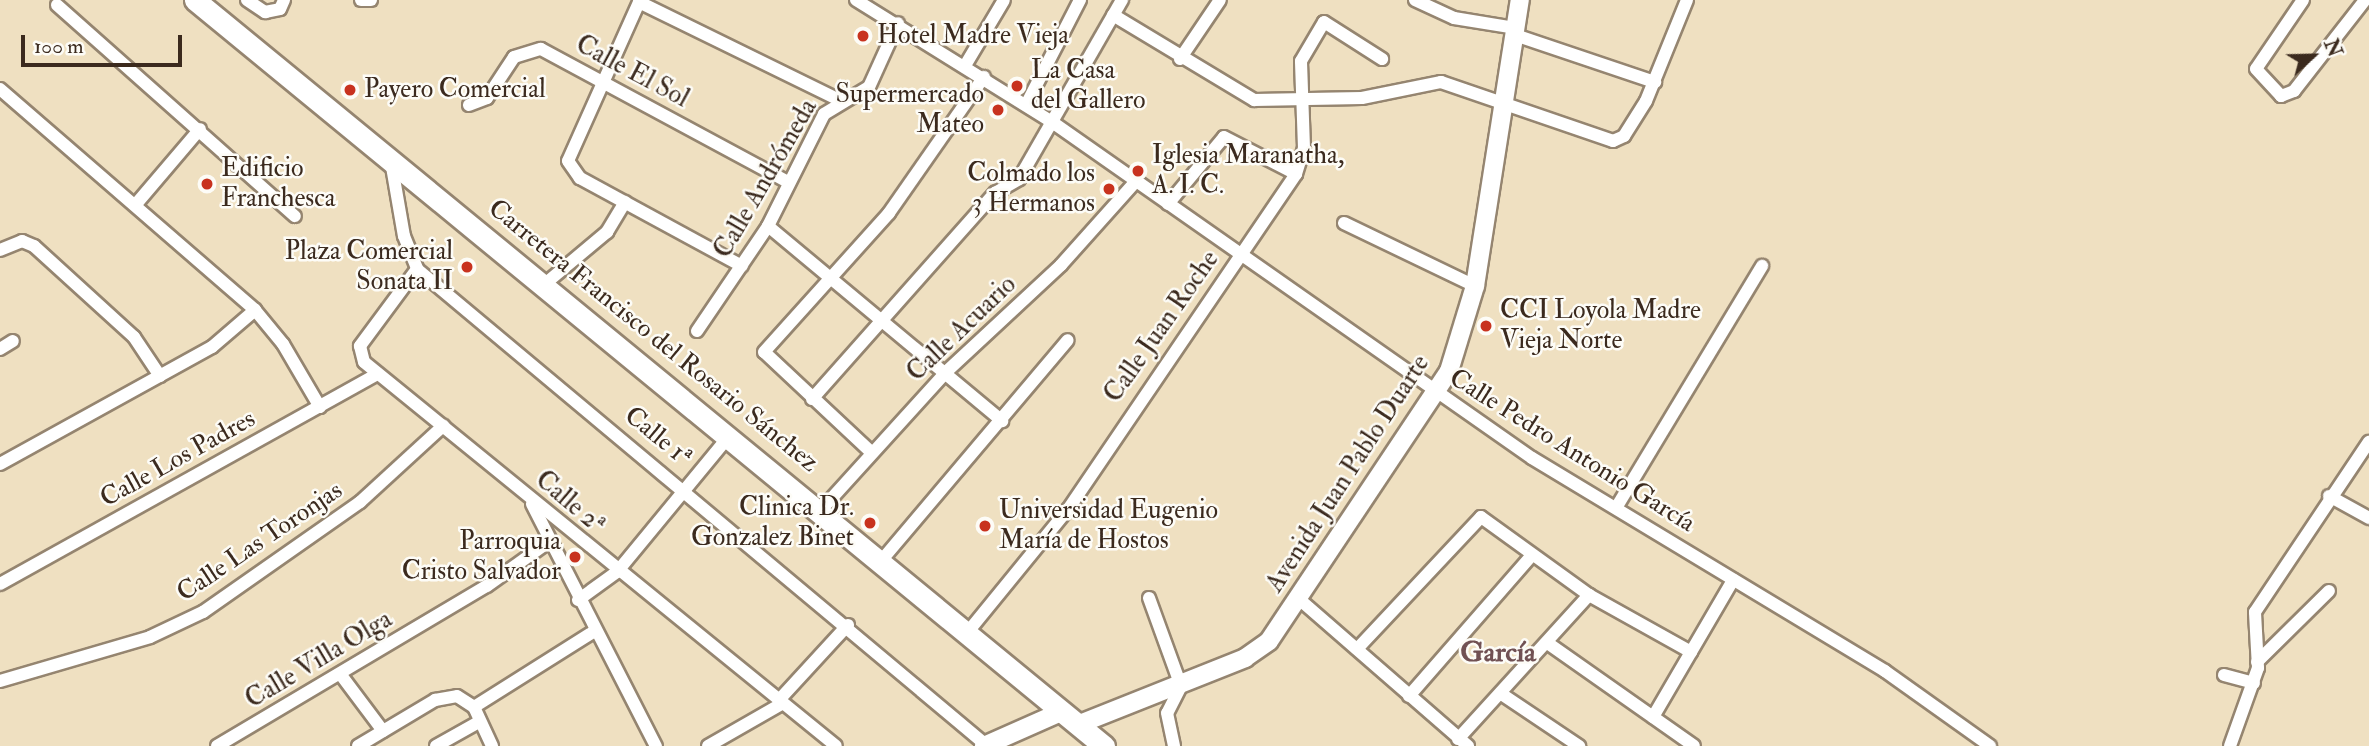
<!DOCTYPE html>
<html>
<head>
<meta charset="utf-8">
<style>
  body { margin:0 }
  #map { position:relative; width:2369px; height:746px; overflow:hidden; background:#efe0c1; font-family:"IM FELL Double Pica",serif }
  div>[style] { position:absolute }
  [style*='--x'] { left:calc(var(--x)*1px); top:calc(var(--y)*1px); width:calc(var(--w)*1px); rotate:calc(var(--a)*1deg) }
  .roads { filter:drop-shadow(2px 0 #958570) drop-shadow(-2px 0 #958570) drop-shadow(0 2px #958570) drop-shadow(0 -2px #958570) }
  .street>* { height:12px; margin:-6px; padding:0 6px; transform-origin:6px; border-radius:6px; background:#fff }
  .secondary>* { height:18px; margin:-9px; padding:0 9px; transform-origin:9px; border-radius:9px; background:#fff }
  .primary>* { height:21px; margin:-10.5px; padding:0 10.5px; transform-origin:10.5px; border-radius:10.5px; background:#fff }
  .dots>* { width:19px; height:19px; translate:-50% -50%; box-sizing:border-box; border:4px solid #fdfcf7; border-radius:50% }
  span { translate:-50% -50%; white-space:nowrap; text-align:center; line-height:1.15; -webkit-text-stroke:5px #fdfcf7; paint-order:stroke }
  .poi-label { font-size:26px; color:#3b2a1e }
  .left { translate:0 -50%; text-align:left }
  .right { translate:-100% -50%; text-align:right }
  .street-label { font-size:26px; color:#3b2a1e }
  .neighbourhood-label { font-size:28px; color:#715153; font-weight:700 }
  .north { position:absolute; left:2278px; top:21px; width:70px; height:70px; -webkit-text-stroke:5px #fdfcf7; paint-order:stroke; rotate:68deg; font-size:19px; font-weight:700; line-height:28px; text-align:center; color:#3b2a1e }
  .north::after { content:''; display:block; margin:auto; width:24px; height:32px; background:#3b2a1e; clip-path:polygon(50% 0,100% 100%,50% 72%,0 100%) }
  .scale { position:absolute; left:21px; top:35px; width:161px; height:32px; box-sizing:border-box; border:4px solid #3b2a1e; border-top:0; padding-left:9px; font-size:21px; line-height:24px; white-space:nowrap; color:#3b2a1e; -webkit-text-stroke:5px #fdfcf7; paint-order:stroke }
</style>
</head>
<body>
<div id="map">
  <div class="roads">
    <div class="street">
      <div style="--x:247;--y:0;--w:22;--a:34"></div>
      <div style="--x:265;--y:12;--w:15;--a:-11"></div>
      <div style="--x:280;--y:9;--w:10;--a:-66"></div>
      <div style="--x:361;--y:0;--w:10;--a:0"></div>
      <div style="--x:640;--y:0;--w:176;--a:114.1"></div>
      <div style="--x:568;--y:161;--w:21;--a:55"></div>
      <div style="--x:580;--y:178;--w:184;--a:28.5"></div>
      <div style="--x:856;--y:0;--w:234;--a:31.9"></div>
      <div style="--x:1055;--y:124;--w:582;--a:35"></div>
      <div style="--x:1532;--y:458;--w:412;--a:31.1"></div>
      <div style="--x:1885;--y:671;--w:129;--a:35.5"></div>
      <div style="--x:1415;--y:0;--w:43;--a:24.8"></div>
      <div style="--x:1454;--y:18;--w:63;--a:9.2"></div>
      <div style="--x:2303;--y:0;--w:83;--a:124.3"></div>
      <div style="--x:2256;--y:69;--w:37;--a:47"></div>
      <div style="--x:2281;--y:96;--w:14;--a:-21"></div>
      <div style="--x:2294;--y:91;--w:115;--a:-52"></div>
      <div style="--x:639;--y:2;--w:225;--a:26.1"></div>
      <div style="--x:57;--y:5;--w:318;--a:41.6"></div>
      <div style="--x:1113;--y:15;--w:165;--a:31.1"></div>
      <div style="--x:1254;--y:100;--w:108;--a:-1.1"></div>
      <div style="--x:1362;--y:98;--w:81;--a:-11.4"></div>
      <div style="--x:1441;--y:82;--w:182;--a:18.9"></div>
      <div style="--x:1613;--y:141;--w:12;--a:-24"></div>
      <div style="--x:1624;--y:136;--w:41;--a:-57.8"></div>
      <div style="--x:1646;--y:101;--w:109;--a:-67.9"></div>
      <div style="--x:1515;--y:35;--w:148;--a:18.6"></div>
      <div style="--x:1180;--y:59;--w:71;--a:-55.9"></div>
      <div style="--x:966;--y:64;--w:74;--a:-59.3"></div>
      <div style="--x:0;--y:89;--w:337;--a:40.9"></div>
      <div style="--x:255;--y:310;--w:44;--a:50.5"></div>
      <div style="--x:283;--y:344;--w:73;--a:59.6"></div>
      <div style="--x:469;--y:105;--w:19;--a:-21"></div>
      <div style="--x:487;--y:98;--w:49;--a:-56.6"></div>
      <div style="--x:514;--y:57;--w:28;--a:-17"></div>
      <div style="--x:541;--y:49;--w:281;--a:28.3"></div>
      <div style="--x:1026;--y:105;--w:118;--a:-62.8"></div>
      <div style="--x:391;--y:161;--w:76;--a:80.2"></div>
      <div style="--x:404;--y:236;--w:35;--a:68"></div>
      <div style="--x:417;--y:269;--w:742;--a:39.91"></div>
      <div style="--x:137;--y:203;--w:97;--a:-49.6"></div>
      <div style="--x:1168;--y:204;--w:87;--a:-50.1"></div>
      <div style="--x:1224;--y:137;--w:81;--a:27.2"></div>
      <div style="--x:1344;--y:223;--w:145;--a:25.7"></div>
      <div style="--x:768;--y:226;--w:305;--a:39.8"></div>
      <div style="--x:0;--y:250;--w:24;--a:-22"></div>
      <div style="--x:22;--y:241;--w:13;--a:23"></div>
      <div style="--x:34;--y:246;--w:135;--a:42.3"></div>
      <div style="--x:134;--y:337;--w:47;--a:56.3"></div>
      <div style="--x:417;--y:269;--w:96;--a:126.5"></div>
      <div style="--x:360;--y:346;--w:16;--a:76"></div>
      <div style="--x:364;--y:362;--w:608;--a:39.13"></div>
      <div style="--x:546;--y:283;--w:80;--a:-39.9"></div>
      <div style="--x:607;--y:232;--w:35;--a:-59"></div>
      <div style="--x:697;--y:331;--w:127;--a:-55.9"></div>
      <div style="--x:768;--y:226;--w:125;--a:-63.4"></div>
      <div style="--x:824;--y:114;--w:52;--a:-31"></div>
      <div style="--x:869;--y:87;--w:70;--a:-65.6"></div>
      <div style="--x:0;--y:349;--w:15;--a:-32"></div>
      <div style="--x:812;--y:399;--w:276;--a:-48.4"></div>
      <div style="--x:995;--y:193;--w:28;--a:-30"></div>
      <div style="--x:1019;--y:179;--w:207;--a:-60.1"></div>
      <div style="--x:871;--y:452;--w:146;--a:-136.9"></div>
      <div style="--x:764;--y:352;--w:187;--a:-48"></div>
      <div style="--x:889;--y:213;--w:166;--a:-55.1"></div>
      <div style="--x:0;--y:464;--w:242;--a:-28.9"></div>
      <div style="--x:212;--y:347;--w:57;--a:-40.7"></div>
      <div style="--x:2329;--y:496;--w:46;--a:28.8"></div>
      <div style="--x:532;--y:504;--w:272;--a:62.9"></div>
      <div style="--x:1616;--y:508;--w:283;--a:-58.9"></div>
      <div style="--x:821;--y:510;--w:186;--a:-47.8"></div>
      <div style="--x:946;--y:372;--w:157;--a:-42.9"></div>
      <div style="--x:1061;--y:265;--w:113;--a:-48.2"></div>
      <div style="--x:881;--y:561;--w:289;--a:-49.8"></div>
      <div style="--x:0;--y:584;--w:432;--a:-29.1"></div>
      <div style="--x:1149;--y:598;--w:94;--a:70"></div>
      <div style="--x:1181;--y:686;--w:30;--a:117"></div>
      <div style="--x:1167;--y:713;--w:34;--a:78"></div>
      <div style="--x:1299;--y:599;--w:224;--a:41"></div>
      <div style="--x:578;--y:600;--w:48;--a:-35.7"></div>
      <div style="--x:617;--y:572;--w:178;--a:-50.5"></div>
      <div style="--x:967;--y:633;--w:161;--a:-50.8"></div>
      <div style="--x:1069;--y:508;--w:404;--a:-55.8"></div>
      <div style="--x:1296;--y:174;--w:27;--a:-73"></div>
      <div style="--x:1304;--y:148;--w:87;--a:-92"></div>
      <div style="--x:1301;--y:61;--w:45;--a:-59.5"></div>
      <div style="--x:1324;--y:22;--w:69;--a:32.5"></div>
      <div style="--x:1549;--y:644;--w:177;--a:35.1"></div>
      <div style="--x:1357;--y:649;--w:181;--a:-46.8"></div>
      <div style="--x:1481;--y:517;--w:133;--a:35.8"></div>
      <div style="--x:1589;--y:595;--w:117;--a:29.2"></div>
      <div style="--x:2257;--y:662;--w:101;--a:-44.6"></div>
      <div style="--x:341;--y:675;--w:70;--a:53.1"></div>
      <div style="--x:2224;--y:675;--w:31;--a:15"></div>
      <div style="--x:0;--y:681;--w:156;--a:-16.3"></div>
      <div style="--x:150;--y:637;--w:59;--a:-25.3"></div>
      <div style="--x:203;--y:612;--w:192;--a:-35"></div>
      <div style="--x:360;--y:502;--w:113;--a:-42.5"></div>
      <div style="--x:1503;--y:695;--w:92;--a:33.9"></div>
      <div style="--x:1409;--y:696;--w:187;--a:-48.9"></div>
      <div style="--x:779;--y:700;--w:102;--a:-47.4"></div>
      <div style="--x:474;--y:707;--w:141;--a:-32.2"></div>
      <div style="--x:1653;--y:717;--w:159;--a:-59.7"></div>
      <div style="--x:1458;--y:739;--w:195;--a:-47.7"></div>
      <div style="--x:217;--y:746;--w:314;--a:-30.7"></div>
      <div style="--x:487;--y:586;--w:74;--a:-35.6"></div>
      <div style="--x:358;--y:746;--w:90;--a:-30.9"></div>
      <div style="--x:435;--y:700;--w:22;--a:-10"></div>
      <div style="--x:457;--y:696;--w:20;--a:33"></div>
      <div style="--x:474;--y:707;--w:43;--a:65.2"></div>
      <div style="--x:436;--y:746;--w:49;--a:-29.2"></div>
      <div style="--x:708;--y:746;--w:86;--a:-29.8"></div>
      <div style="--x:2230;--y:746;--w:83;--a:-70.3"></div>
      <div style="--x:2258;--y:668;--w:56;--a:-93.1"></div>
      <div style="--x:2255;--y:612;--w:205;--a:-56.2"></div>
    </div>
    <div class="secondary">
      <div style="--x:1077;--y:725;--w:181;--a:-21.7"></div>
      <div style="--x:1245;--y:658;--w:29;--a:-35"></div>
      <div style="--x:1269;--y:641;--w:324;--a:-56.3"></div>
      <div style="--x:1449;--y:371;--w:89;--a:-73"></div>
      <div style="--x:1475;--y:286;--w:290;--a:-81.1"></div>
      <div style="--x:984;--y:746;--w:84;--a:-23.8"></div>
    </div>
    <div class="primary">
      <div style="--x:195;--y:0;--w:1176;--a:39.38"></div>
    </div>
  </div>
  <div class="dots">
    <div style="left:863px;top:36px;background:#c8321e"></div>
    <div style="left:1017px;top:86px;background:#c8321e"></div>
    <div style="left:350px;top:90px;background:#c8321e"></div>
    <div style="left:998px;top:110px;background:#c8321e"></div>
    <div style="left:1138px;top:171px;background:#c8321e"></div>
    <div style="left:207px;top:184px;background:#c8321e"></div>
    <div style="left:1109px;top:189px;background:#c8321e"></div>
    <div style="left:467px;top:267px;background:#c8321e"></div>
    <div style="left:1486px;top:326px;background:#c8321e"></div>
    <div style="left:870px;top:523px;background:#c8321e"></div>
    <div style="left:985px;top:526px;background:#c8321e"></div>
    <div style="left:575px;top:557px;background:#c8321e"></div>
  </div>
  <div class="poi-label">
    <span class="left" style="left:877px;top:36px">Hotel Madre Vieja</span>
    <span class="left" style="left:1031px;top:86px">La Casa<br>del Gallero</span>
    <span class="left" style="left:364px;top:90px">Payero Comercial</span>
    <span class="right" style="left:984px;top:110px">Supermercado<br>Mateo</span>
    <span class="left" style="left:1152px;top:171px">Iglesia Maranatha,<br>A. I. C.</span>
    <span class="left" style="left:221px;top:184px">Edificio<br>Franchesca</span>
    <span class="right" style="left:1095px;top:189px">Colmado los<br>3 Hermanos</span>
    <span class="right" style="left:453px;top:267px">Plaza Comercial<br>Sonata II</span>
    <span class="left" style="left:1500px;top:326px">CCI Loyola Madre<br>Vieja Norte</span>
    <span class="right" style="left:854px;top:523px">Clinica Dr.<br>Gonzalez Binet</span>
    <span class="left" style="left:999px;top:526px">Universidad Eugenio<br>María de Hostos</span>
    <span class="right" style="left:561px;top:557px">Parroquia<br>Cristo Salvador</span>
  </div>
  <div class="street-label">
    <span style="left:632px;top:72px;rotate:28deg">Calle El Sol</span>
    <span style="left:766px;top:179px;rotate:-60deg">Calle Andrómeda</span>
    <span style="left:1162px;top:327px;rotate:-55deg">Calle Juan Roche</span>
    <span style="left:962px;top:329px;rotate:-44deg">Calle Acuario</span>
    <span style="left:653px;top:336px;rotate:39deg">Carretera Francisco del Rosario Sánchez</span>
    <span style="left:658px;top:437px;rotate:39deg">Calle 1ª</span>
    <span style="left:1572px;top:451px;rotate:32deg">Calle Pedro Antonio García</span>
    <span style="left:178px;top:459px;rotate:-29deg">Calle Los Padres</span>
    <span style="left:1348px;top:474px;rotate:-57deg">Avenida Juan Pablo Duarte</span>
    <span style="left:570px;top:503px;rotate:40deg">Calle 2ª</span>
    <span style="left:260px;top:542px;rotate:-34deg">Calle Las Toronjas</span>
    <span style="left:319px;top:660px;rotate:-31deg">Calle Villa Olga</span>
  </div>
  <div class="neighbourhood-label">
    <span style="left:1498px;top:653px">García</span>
  </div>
  <div class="north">N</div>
  <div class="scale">100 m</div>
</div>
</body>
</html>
